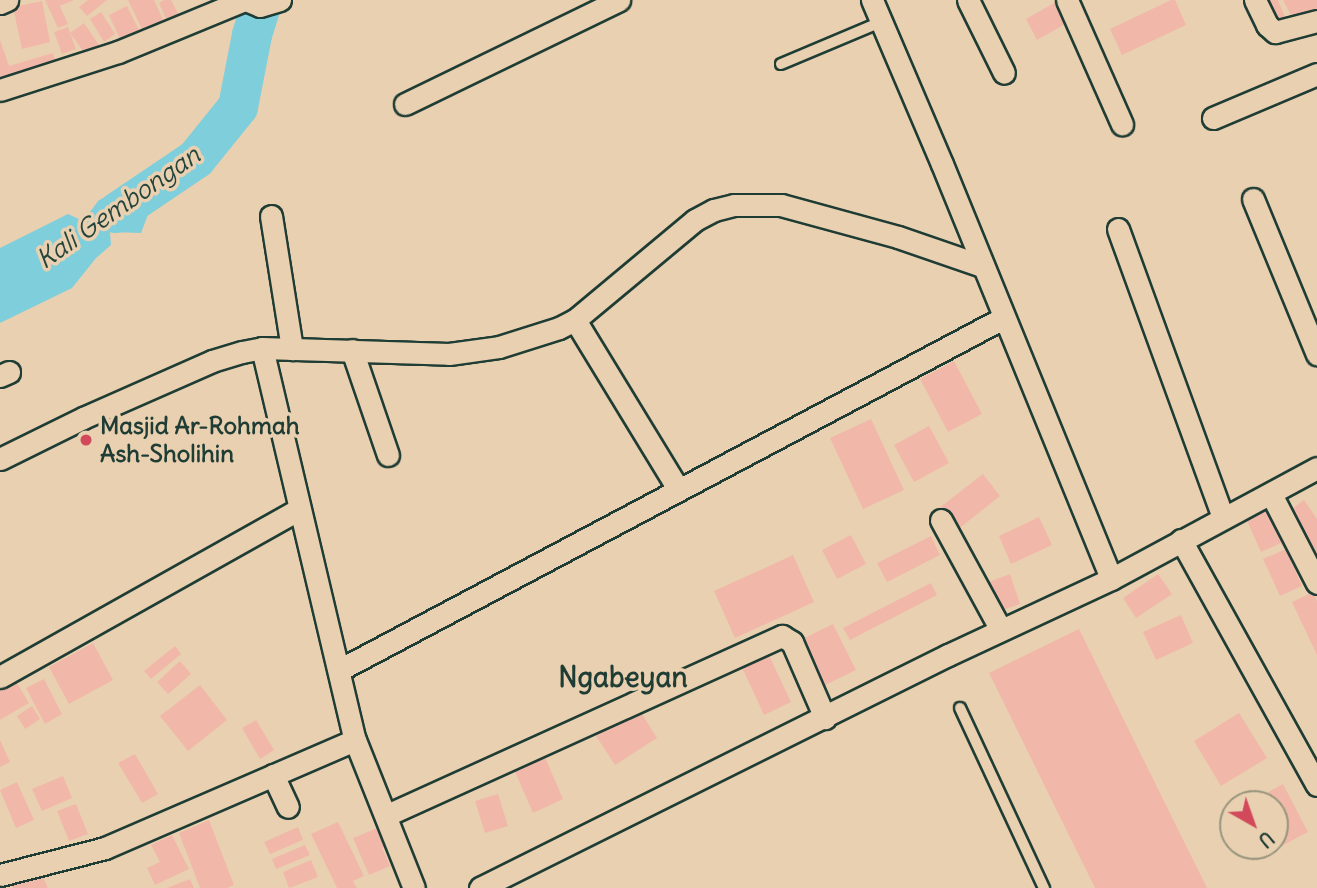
<!DOCTYPE html>
<html>
<head>
<meta charset="utf-8">
<style>
  body { margin:0 }
  #map { position:relative; width:1317px; height:888px; overflow:hidden; background:#e9d0b0; font-family:Delius,sans-serif }
  div>[style] { position:absolute }
  [style*='--x'] { left:calc(var(--x)*1px); top:calc(var(--y)*1px); width:calc(var(--w)*1px); rotate:calc(var(--a)*1deg) }
  .water>* { inset:0; background:#7fcedb }
  .river>* { height:40px; margin:-20px; padding:0 20px; transform-origin:20px; border-radius:20px; background:#7fcedb }
  .building>* { inset:0; background:#f1b8aa }
  .roads { filter:drop-shadow(2px 0 #1f3d34) drop-shadow(-2px 0 #1f3d34) drop-shadow(0 2px #1f3d34) drop-shadow(0 -2px #1f3d34) }
  .service>* { height:10px; margin:-5px; padding:0 5px; transform-origin:5px; border-radius:5px; background:#e9d0b0 }
  .minor>* { height:21px; margin:-10.5px; padding:0 10.5px; transform-origin:10.5px; border-radius:10.5px; background:#e9d0b0 }
  .dots>* { width:19px; height:19px; translate:-50% -50%; box-sizing:border-box; border:4px solid #e9d0b0; border-radius:50% }
  span { translate:-50% -50%; white-space:nowrap; text-align:center; line-height:1.15; -webkit-text-stroke:7px #e9d0b0; paint-order:stroke }
  .poi-label { font-size:24px; color:#1f3d34; font-weight:700 }
  .left { translate:0 -50%; text-align:left }
  .water-label { font-size:26px; color:#24443c; font-style:italic }
  .quarter-label { font-size:28px; color:#1f3d34; font-weight:700 }
  .north { position:absolute; left:1219px; top:790px; width:70px; height:70px; box-sizing:border-box; background:#e9d0b0; border:2px solid #98957e; border-radius:50%; rotate:140deg; font-size:19px; font-weight:700; line-height:28px; text-align:center; color:#1f3d34 }
  .north::after { content:''; display:block; margin:auto; width:24px; height:32px; background:#d1495b; clip-path:polygon(50% 0,100% 100%,50% 72%,0 100%) }
</style>
</head>
<body>
<div id="map">
  <div class="water">
    <div style="clip-path:polygon(161px 180px,141px 233px,110px 232px,111px 245px,96px 258px,72px 288px,0 323px,0 248px,68px 214px,83px 221px,99px 200px)"></div>
  </div>
  <div class="river">
    <div style="--x:116;--y:213;--w:97;--a:-34"></div>
    <div style="--x:196;--y:159;--w:67;--a:-51.1"></div>
    <div style="--x:238;--y:107;--w:73;--a:-79"></div>
    <div style="--x:252;--y:35;--w:37;--a:-73"></div>
  </div>
  <div class="building">
    <div style="clip-path:polygon(45px 0,74px 0,60px 6px,68px 24px,58px 28px)"></div>
    <div style="clip-path:polygon(88px 0,107px 0,87px 16px,79px 7px)"></div>
    <div style="clip-path:polygon(128px 0,154px 0,163px 20px,142px 29px)"></div>
    <div style="clip-path:polygon(164px 0,171px 0,180px 18px,168px 23px,159px 3px)"></div>
    <div style="clip-path:polygon(1171px 0,1175px 0,1186px 25px,1122px 55px,1110px 29px)"></div>
    <div style="clip-path:polygon(1263px 0,1278px 0,1285px 17px,1272px 23px)"></div>
    <div style="clip-path:polygon(1283px 0,1317px 0,1317px 10px,1294px 21px)"></div>
    <div style="clip-path:polygon(42px 1px,50px 42px,22px 49px,13px 7px)"></div>
    <div style="clip-path:polygon(1056px 2px,1067px 23px,1037px 40px,1026px 19px)"></div>
    <div style="clip-path:polygon(127px 6px,139px 30px,120px 39px,109px 15px)"></div>
    <div style="clip-path:polygon(101px 12px,115px 34px,104px 42px,90px 19px)"></div>
    <div style="clip-path:polygon(84px 23px,99px 45px,86px 55px,70px 33px)"></div>
    <div style="clip-path:polygon(68px 27px,76px 49px,62px 54px,54px 32px)"></div>
    <div style="clip-path:polygon(0 40px,9px 66px,53px 53px,56px 64px,0 81px)"></div>
    <div style="clip-path:polygon(954px 361px,982px 414px,948px 432px,920px 379px)"></div>
    <div style="clip-path:polygon(871px 419px,904px 490px,863px 509px,830px 438px)"></div>
    <div style="clip-path:polygon(929px 426px,949px 463px,914px 482px,894px 445px)"></div>
    <div style="clip-path:polygon(983px 474px,1000px 496px,956px 531px,939px 508px)"></div>
    <div style="clip-path:polygon(1304px 500px,1317px 519px,1317px 553px,1289px 511px)"></div>
    <div style="clip-path:polygon(1267px 504px,1283px 542px,1261px 552px,1244px 514px)"></div>
    <div style="clip-path:polygon(1039px 517px,1052px 545px,1011px 564px,999px 536px)"></div>
    <div style="clip-path:polygon(851px 535px,866px 564px,837px 579px,822px 550px)"></div>
    <div style="clip-path:polygon(931px 536px,940px 555px,887px 582px,877px 563px)"></div>
    <div style="clip-path:polygon(1286px 549px,1302px 586px,1280px 596px,1263px 559px)"></div>
    <div style="clip-path:polygon(793px 555px,814px 602px,735px 638px,714px 591px)"></div>
    <div style="clip-path:polygon(1010px 574px,1020px 604px,993px 613px,983px 584px)"></div>
    <div style="clip-path:polygon(1158px 574px,1172px 594px,1136px 618px,1123px 598px)"></div>
    <div style="clip-path:polygon(931px 583px,937px 595px,850px 640px,843px 628px)"></div>
    <div style="clip-path:polygon(1313px 592px,1317px 601px,1317px 655px,1292px 602px)"></div>
    <div style="clip-path:polygon(1181px 615px,1193px 643px,1156px 660px,1143px 632px)"></div>
    <div style="clip-path:polygon(833px 624px,856px 670px,819px 688px,796px 642px)"></div>
    <div style="clip-path:polygon(1079px 629px,1207px 888px,1095px 888px,989px 673px)"></div>
    <div style="clip-path:polygon(93px 643px,113px 680px,69px 704px,49px 667px)"></div>
    <div style="clip-path:polygon(175px 646px,181px 654px,151px 679px,144px 671px)"></div>
    <div style="clip-path:polygon(767px 651px,791px 702px,764px 715px,740px 663px)"></div>
    <div style="clip-path:polygon(180px 661px,191px 674px,168px 694px,157px 682px)"></div>
    <div style="clip-path:polygon(44px 679px,62px 714px,45px 724px,26px 688px)"></div>
    <div style="clip-path:polygon(15px 680px,29px 703px,0 720px,0 689px)"></div>
    <div style="clip-path:polygon(200px 685px,227px 720px,188px 751px,160px 716px)"></div>
    <div style="clip-path:polygon(32px 706px,40px 719px,25px 729px,17px 716px)"></div>
    <div style="clip-path:polygon(639px 709px,657px 738px,615px 765px,596px 736px)"></div>
    <div style="clip-path:polygon(1239px 713px,1267px 758px,1221px 786px,1194px 741px)"></div>
    <div style="clip-path:polygon(256px 720px,274px 750px,260px 759px,242px 728px)"></div>
    <div style="clip-path:polygon(0 740px,10px 762px,0 767px)"></div>
    <div style="clip-path:polygon(135px 754px,158px 794px,142px 803px,118px 763px)"></div>
    <div style="clip-path:polygon(544px 755px,563px 799px,533px 813px,514px 769px)"></div>
    <div style="clip-path:polygon(63px 776px,72px 798px,42px 811px,32px 789px)"></div>
    <div style="clip-path:polygon(17px 782px,34px 820px,16px 828px,0 790px)"></div>
    <div style="clip-path:polygon(1283px 784px,1308px 832px,1253px 861px,1245px 846px,1275px 846px,1275px 804px,1246px 804px)"></div>
    <div style="clip-path:polygon(498px 794px,508px 826px,485px 833px,475px 801px)"></div>
    <div style="clip-path:polygon(76px 804px,88px 834px,69px 841px,57px 811px)"></div>
    <div style="clip-path:polygon(209px 820px,234px 885px,227px 888px,200px 888px,179px 833px)"></div>
    <div style="clip-path:polygon(338px 822px,364px 876px,353px 881px,357px 888px,337px 888px,311px 834px)"></div>
    <div style="clip-path:polygon(382px 826px,390px 844px,382px 848px,390px 866px,369px 875px,353px 838px)"></div>
    <div style="clip-path:polygon(298px 827px,303px 840px,270px 854px,264px 842px)"></div>
    <div style="clip-path:polygon(172px 835px,189px 869px,155px 885px,147px 868px,160px 862px,151px 845px)"></div>
    <div style="clip-path:polygon(305px 845px,310px 855px,276px 869px,272px 859px)"></div>
    <div style="clip-path:polygon(311px 860px,318px 877px,289px 888px,283px 872px)"></div>
    <div style="clip-path:polygon(39px 869px,48px 888px,13px 888px,11px 882px)"></div>
    <div style="clip-path:polygon(190px 879px,194px 888px,167px 888px)"></div>
  </div>
  <div class="roads">
    <div class="service">
      <div style="--x:781;--y:64;--w:108;--a:-22.8"></div>
      <div style="--x:960;--y:708;--w:199;--a:65"></div>
    </div>
    <div class="minor">
      <div style="--x:246;--y:0;--w:15;--a:23"></div>
      <div style="--x:260;--y:6;--w:21;--a:-17"></div>
      <div style="--x:872;--y:0;--w:178;--a:66.9"></div>
      <div style="--x:942;--y:164;--w:448;--a:67.8"></div>
      <div style="--x:968;--y:0;--w:81;--a:63.7"></div>
      <div style="--x:1067;--y:0;--w:136;--a:66.1"></div>
      <div style="--x:1255;--y:0;--w:28;--a:64"></div>
      <div style="--x:1267;--y:25;--w:11;--a:41"></div>
      <div style="--x:1275;--y:32;--w:43;--a:-14.7"></div>
      <div style="--x:0;--y:3;--w:8;--a:-23"></div>
      <div style="--x:0;--y:90;--w:124;--a:-17.9"></div>
      <div style="--x:118;--y:52;--w:136;--a:-22.4"></div>
      <div style="--x:405;--y:104;--w:238;--a:-25.9"></div>
      <div style="--x:1213;--y:118;--w:113;--a:-22.9"></div>
      <div style="--x:1253;--y:199;--w:168;--a:67.6"></div>
      <div style="--x:271;--y:216;--w:135;--a:81"></div>
      <div style="--x:1118;--y:229;--w:307;--a:70"></div>
      <div style="--x:575;--y:320;--w:198;--a:58.6"></div>
      <div style="--x:262;--y:348;--w:403;--a:76.7"></div>
      <div style="--x:355;--y:740;--w:159;--a:68.3"></div>
      <div style="--x:352;--y:350;--w:111;--a:71.1"></div>
      <div style="--x:0;--y:376;--w:10;--a:-24"></div>
      <div style="--x:0;--y:459;--w:93;--a:-26.3"></div>
      <div style="--x:83;--y:418;--w:141;--a:-23.8"></div>
      <div style="--x:212;--y:361;--w:31;--a:-17"></div>
      <div style="--x:242;--y:352;--w:20;--a:-11"></div>
      <div style="--x:262;--y:348;--w:187;--a:1.8"></div>
      <div style="--x:449;--y:354;--w:50;--a:-8"></div>
      <div style="--x:499;--y:347;--w:63;--a:-17.6"></div>
      <div style="--x:559;--y:328;--w:18;--a:-27"></div>
      <div style="--x:575;--y:320;--w:156;--a:-39.8"></div>
      <div style="--x:695;--y:220;--w:21;--a:-28"></div>
      <div style="--x:714;--y:210;--w:21;--a:-14"></div>
      <div style="--x:734;--y:205;--w:47;--a:0"></div>
      <div style="--x:781;--y:205;--w:121;--a:15.3"></div>
      <div style="--x:898;--y:237;--w:89;--a:19"></div>
      <div style="--x:1271;--y:494;--w:100;--a:62.7"></div>
      <div style="--x:941;--y:520;--w:125;--a:61.4"></div>
      <div style="--x:1181;--y:540;--w:280;--a:61"></div>
      <div style="--x:341;--y:669;--w:749;--a:-27.93"></div>
      <div style="--x:0;--y:677;--w:343;--a:-29.3"></div>
      <div style="--x:273;--y:775;--w:35;--a:65"></div>
      <div style="--x:387;--y:815;--w:434;--a:-24.4"></div>
      <div style="--x:782;--y:636;--w:12;--a:31"></div>
      <div style="--x:792;--y:642;--w:83;--a:66.5"></div>
      <div style="--x:0;--y:875;--w:108;--a:-14.4"></div>
      <div style="--x:105;--y:848;--w:272;--a:-23.4"></div>
      <div style="--x:480;--y:888;--w:523;--a:-26.47"></div>
      <div style="--x:948;--y:655;--w:180;--a:-25"></div>
      <div style="--x:1111;--y:579;--w:234;--a:-28.3"></div>
    </div>
  </div>
  <div class="dots">
    <div style="left:86px;top:440px;background:#d1495b"></div>
  </div>
  <div class="poi-label">
    <span class="left" style="left:100px;top:440px">Masjid Ar-Rohmah<br>Ash-Sholihin</span>
  </div>
  <div class="water-label">
    <span style="left:118px;top:207px;rotate:-35deg">Kali Gembongan</span>
  </div>
  <div class="quarter-label">
    <span style="left:623px;top:677px">Ngabeyan</span>
  </div>
  <div class="north">U</div>
</div>
</body>
</html>
